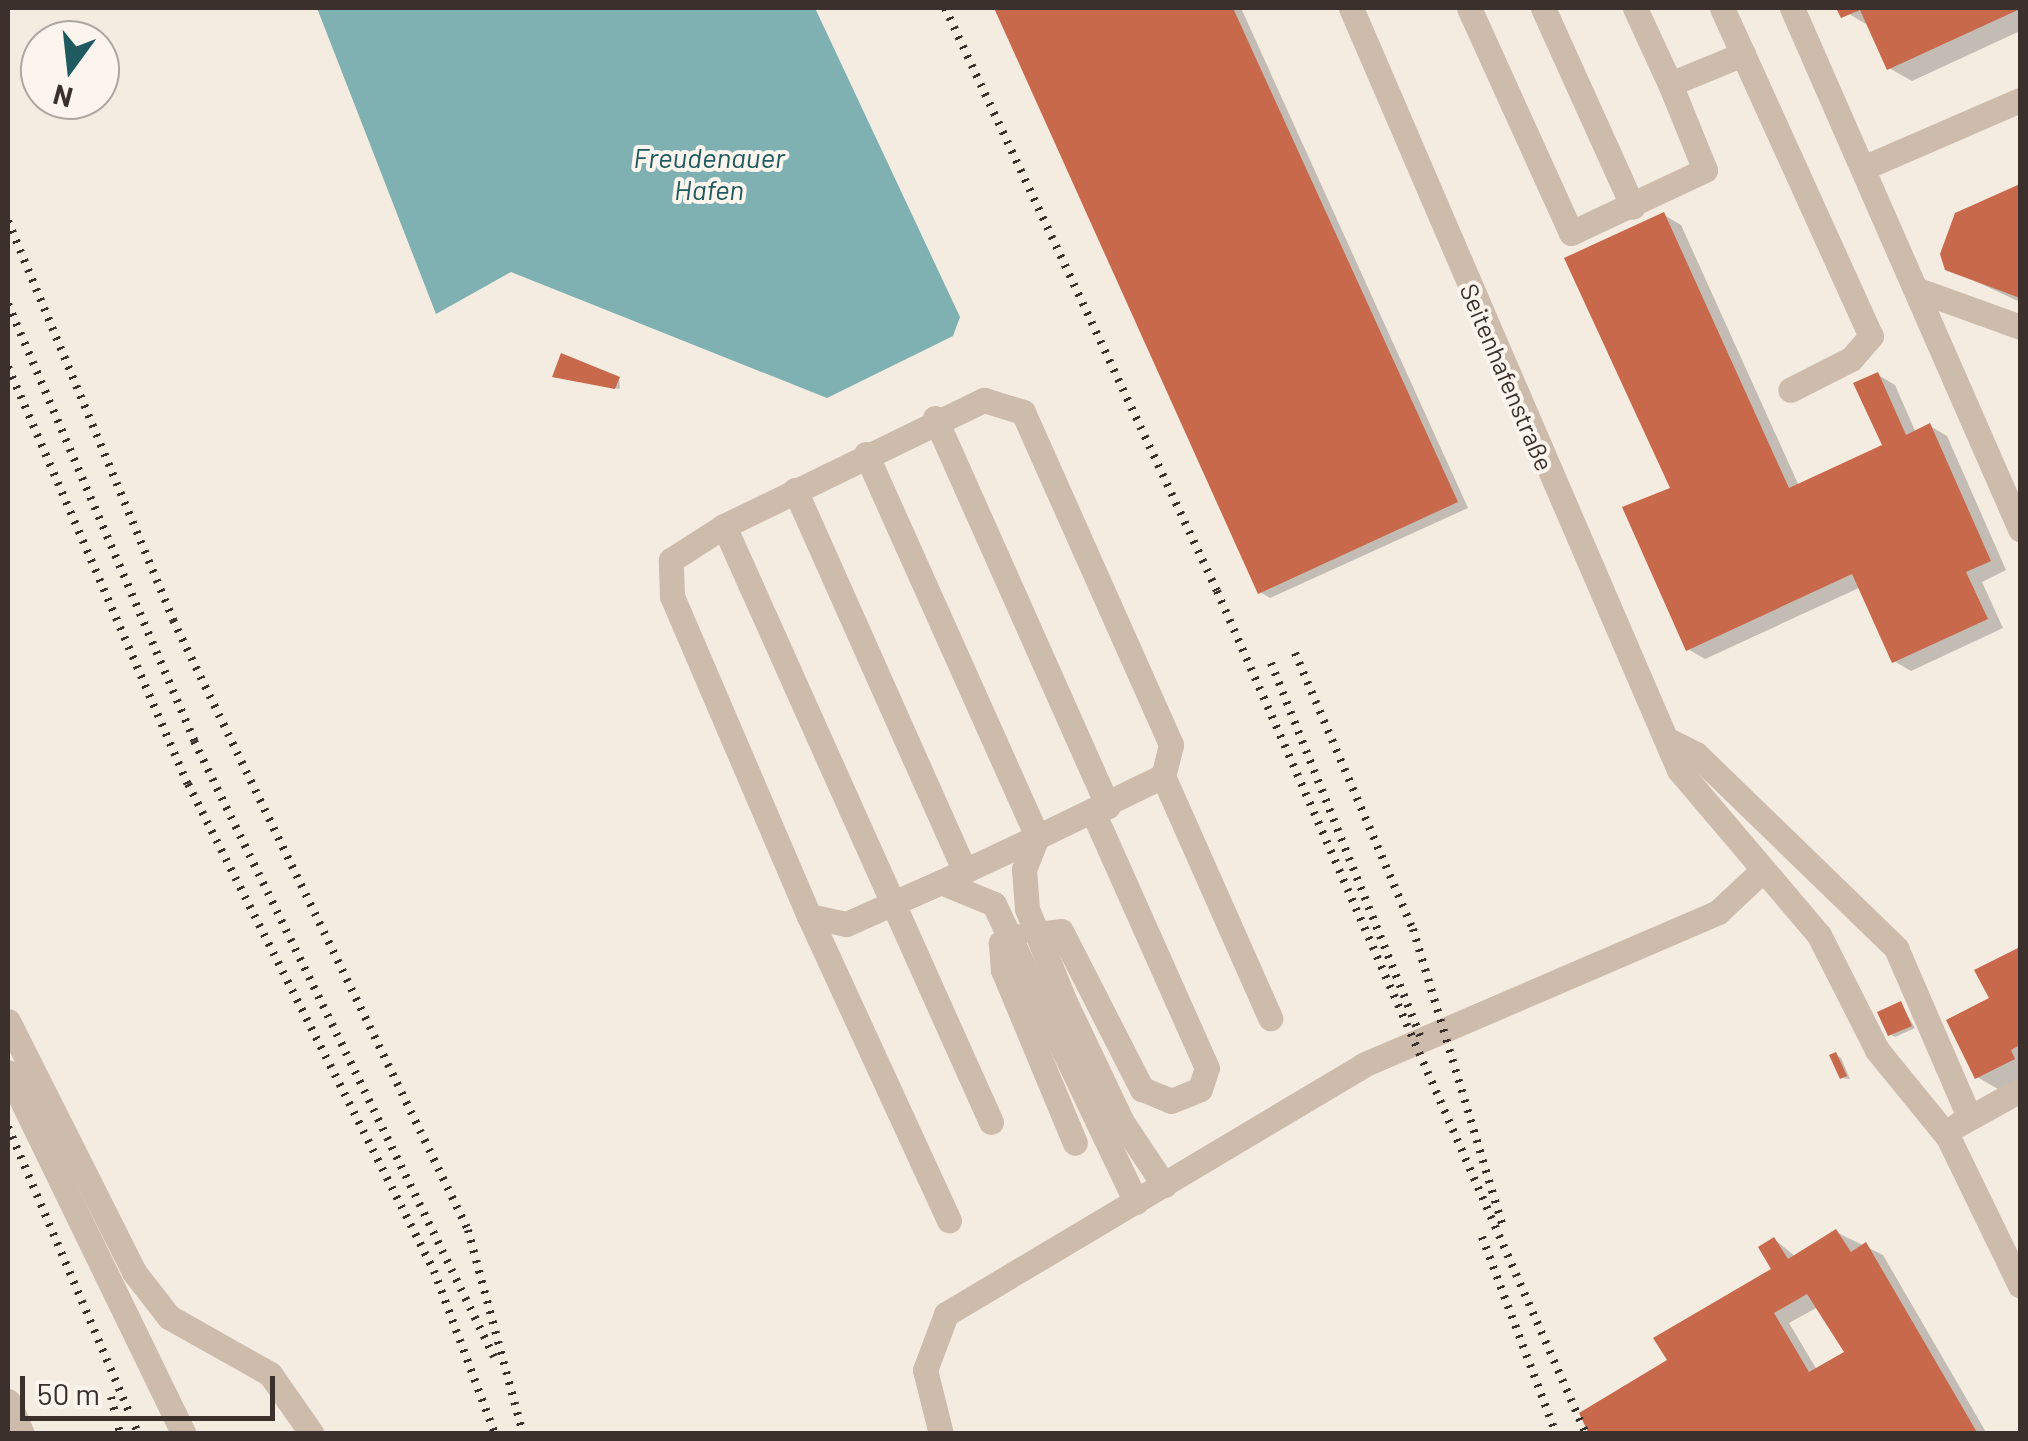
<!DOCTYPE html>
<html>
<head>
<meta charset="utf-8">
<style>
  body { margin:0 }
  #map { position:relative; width:2028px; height:1441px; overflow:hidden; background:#f4ebe1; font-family:Barlow,sans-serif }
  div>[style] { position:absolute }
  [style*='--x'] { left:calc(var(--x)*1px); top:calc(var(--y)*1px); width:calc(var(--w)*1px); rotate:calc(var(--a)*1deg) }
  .water>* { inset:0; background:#7fb0b2 }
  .shadow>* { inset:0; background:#0003 }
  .building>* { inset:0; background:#c8694b }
  .minor>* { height:25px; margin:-12.5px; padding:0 12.5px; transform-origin:12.5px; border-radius:12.5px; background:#cdbbac }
  .rail>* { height:8px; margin-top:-4px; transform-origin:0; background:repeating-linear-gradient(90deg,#3b302b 0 2.5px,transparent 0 10.5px) }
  span { translate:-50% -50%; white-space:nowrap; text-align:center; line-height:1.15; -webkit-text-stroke:8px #fbf5ee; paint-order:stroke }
  .street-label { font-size:25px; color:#3b302b }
  .water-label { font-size:28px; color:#1f5a5e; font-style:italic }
  .frame { position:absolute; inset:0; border:10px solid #3b302b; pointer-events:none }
  .north { position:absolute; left:20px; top:20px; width:100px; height:100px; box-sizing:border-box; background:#fbf5ee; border:2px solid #aea6a0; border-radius:50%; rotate:195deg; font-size:28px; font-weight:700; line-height:40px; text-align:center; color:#3b302b }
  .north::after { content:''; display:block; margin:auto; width:35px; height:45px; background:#1f5a5e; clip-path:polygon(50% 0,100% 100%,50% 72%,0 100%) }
  .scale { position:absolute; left:20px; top:1376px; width:255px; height:45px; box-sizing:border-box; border:5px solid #3b302b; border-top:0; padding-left:12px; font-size:30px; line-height:35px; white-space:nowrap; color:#3b302b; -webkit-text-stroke:8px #fbf5ee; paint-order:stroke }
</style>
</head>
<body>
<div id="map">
  <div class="water">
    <div style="clip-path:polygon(317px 8px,815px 8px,960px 317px,953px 336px,827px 398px,511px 272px,436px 314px)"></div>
  </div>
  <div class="shadow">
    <div style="clip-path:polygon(996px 8px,1241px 8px,1468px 508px,1270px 598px,1260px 592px)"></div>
    <div style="clip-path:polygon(1839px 8px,2020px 8px,2020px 31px,1912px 81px,1889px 68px,1871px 27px)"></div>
    <div style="clip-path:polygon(2020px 186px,2020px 302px,1947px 268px,1957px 215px)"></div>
    <div style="clip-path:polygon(1664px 215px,1681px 225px,1799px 486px,1885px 446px,1878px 375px,1895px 385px,1916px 433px,1930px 426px,1947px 436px,2006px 570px,1982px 582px,2003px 628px,1911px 671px,1894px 661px,1861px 587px,1705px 659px,1688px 649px)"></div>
    <div style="clip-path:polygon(563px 357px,619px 379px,620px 389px,559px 378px)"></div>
    <div style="clip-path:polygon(2020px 950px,2020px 1100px,2019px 1101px,1977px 1077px,1993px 999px,1978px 971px)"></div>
    <div style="clip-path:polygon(1901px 1004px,1915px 1028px,1895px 1037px,1890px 1034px)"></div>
    <div style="clip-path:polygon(1836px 1055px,1841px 1058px,1850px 1079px,1842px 1078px)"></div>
    <div style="clip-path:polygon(evenodd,1836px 1232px,1883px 1255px,1987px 1434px,1593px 1434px,1774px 1270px,1774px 1239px,1796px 1257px,1836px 1232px,1818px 1307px,1847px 1352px,1817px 1370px,1789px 1323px,1818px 1307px)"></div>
  </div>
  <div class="building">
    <div style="clip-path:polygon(994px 8px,1233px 8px,1458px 502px,1258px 594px)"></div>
    <div style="clip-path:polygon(1836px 8px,2020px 8px,2020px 9px,1887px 70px,1860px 10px,1841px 18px)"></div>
    <div style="clip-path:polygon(2020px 184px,2020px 298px,1945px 270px,1940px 254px,1955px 213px)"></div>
    <div style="clip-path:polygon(1664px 212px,1789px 488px,1882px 445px,1853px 383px,1878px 372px,1906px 435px,1930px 423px,1991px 561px,1966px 572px,1988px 619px,1892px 663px,1852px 574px,1686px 651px,1622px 507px,1670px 488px,1564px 258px)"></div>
    <div style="clip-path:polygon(561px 353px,620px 377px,615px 389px,552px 377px)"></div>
    <div style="clip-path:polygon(2020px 947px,2020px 1045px,2011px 1050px,2015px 1059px,1975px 1079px,1946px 1020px,1989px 998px,1974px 970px)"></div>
    <div style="clip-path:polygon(1901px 1001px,1912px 1026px,1888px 1036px,1877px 1012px)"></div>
    <div style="clip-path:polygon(1836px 1052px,1847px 1076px,1840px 1079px,1829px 1055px)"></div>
    <div style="clip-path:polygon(evenodd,1836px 1229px,1851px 1252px,1866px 1242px,1978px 1434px,1589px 1434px,1579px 1413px,1667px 1360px,1653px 1338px,1771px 1269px,1758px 1247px,1774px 1237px,1788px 1259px,1836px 1229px,1807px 1294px,1844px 1352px,1809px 1372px,1774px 1313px,1807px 1294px)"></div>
  </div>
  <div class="minor">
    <div style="--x:1351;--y:8;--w:830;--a:66.71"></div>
    <div style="--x:1679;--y:770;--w:216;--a:49.7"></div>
    <div style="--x:1819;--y:935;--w:129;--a:63.2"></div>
    <div style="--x:1877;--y:1050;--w:112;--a:50.8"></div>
    <div style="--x:1948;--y:1137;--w:165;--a:64.1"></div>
    <div style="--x:1469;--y:8;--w:247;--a:65.6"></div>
    <div style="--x:1571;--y:233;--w:148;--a:-25.2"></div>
    <div style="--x:1705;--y:170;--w:93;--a:-112.1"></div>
    <div style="--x:1670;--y:84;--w:79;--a:-22.3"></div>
    <div style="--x:1543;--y:8;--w:218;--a:65.7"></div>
    <div style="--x:1635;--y:8;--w:84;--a:65.3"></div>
    <div style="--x:1722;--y:8;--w:360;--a:65.6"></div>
    <div style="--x:1871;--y:336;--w:30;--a:131"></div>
    <div style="--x:1851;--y:359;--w:68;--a:153.1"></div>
    <div style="--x:1792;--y:8;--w:569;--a:66.36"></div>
    <div style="--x:1863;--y:168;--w:171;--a:-23.4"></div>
    <div style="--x:1918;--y:290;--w:109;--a:19.9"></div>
    <div style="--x:935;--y:418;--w:425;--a:66"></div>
    <div style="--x:866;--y:454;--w:419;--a:65.9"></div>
    <div style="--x:1037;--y:837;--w:106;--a:154.9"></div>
    <div style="--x:795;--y:490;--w:417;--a:66"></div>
    <div style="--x:724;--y:526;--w:653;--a:65.87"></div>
    <div style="--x:1672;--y:742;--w:27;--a:27"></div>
    <div style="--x:1696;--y:754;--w:279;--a:44.1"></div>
    <div style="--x:1896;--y:948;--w:179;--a:66.6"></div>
    <div style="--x:1163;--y:776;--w:265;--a:66.1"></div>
    <div style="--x:809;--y:916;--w:335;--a:65.3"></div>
    <div style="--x:1037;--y:934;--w:24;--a:-7"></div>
    <div style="--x:1061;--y:931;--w:178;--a:62.9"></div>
    <div style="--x:1142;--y:1089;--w:31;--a:22"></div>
    <div style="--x:1171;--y:1101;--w:31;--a:-22"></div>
    <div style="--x:1200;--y:1089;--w:22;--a:-72"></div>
    <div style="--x:1207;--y:1068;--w:280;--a:-114"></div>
    <div style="--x:1016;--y:936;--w:17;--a:155"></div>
    <div style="--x:1001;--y:943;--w:27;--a:86"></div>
    <div style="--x:1003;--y:970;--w:187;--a:67.4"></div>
    <div style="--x:8;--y:1021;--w:281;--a:63.3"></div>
    <div style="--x:134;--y:1272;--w:57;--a:52.1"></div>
    <div style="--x:169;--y:1317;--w:116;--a:29.4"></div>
    <div style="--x:270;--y:1374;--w:73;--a:55"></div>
    <div style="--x:8;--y:1072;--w:403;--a:64.1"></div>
    <div style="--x:1957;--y:1125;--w:72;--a:-29.1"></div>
    <div style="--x:1136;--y:1202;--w:330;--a:-115.5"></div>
    <div style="--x:994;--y:904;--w:57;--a:-157.5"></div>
    <div style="--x:941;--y:882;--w:104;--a:156.1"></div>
    <div style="--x:846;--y:924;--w:38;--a:-168"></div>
    <div style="--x:809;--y:916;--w:348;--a:-113.2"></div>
    <div style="--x:672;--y:596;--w:36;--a:-92"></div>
    <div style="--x:671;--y:560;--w:63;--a:-32.7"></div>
    <div style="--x:724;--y:526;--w:289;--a:-25.9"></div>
    <div style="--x:984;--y:400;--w:41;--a:17.1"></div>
    <div style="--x:1023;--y:412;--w:364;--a:66"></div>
    <div style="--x:1171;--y:745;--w:32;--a:104"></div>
    <div style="--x:1163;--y:776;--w:140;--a:154.2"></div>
    <div style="--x:1037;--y:837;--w:35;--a:112"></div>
    <div style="--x:1024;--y:869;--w:40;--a:85.7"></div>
    <div style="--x:1027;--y:909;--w:100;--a:67.8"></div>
    <div style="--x:1065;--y:1002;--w:133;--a:64.6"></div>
    <div style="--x:1122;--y:1122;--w:76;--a:56.3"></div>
    <div style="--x:8;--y:1401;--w:36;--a:67"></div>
    <div style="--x:941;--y:1434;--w:66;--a:-104"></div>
    <div style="--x:925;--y:1370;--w:60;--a:-69.4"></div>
    <div style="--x:946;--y:1314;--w:486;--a:-30.8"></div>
    <div style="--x:1363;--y:1065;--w:387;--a:-23.3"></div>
    <div style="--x:1718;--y:912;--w:62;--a:-43"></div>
  </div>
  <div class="rail">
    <div style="--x:945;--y:8;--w:643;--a:64.99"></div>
    <div style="--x:1217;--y:591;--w:920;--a:66.36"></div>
    <div style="--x:8;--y:221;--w:432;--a:67.5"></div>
    <div style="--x:173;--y:620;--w:678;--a:64.19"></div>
    <div style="--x:468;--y:1230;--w:211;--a:74.9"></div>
    <div style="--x:8;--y:304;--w:475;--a:66.9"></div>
    <div style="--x:194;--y:741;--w:685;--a:64.03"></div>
    <div style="--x:8;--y:367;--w:454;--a:66.7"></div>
    <div style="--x:188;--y:784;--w:546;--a:63.2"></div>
    <div style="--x:434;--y:1271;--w:174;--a:69.5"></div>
    <div style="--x:1295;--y:653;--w:300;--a:66.9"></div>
    <div style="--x:1413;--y:929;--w:314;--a:73.2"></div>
    <div style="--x:1271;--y:663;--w:407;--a:68.2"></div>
    <div style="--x:8;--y:1127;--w:333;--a:67"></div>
    <div style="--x:1482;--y:1237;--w:210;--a:69.4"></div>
    <div style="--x:111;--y:1397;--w:38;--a:76"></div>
  </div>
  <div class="street-label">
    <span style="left:1507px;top:377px;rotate:67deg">Seitenhafenstraße</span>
  </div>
  <div class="water-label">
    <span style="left:709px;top:173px">Freudenauer<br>Hafen</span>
  </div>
  <div class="frame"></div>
  <div class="north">N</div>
  <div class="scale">50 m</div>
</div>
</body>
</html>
